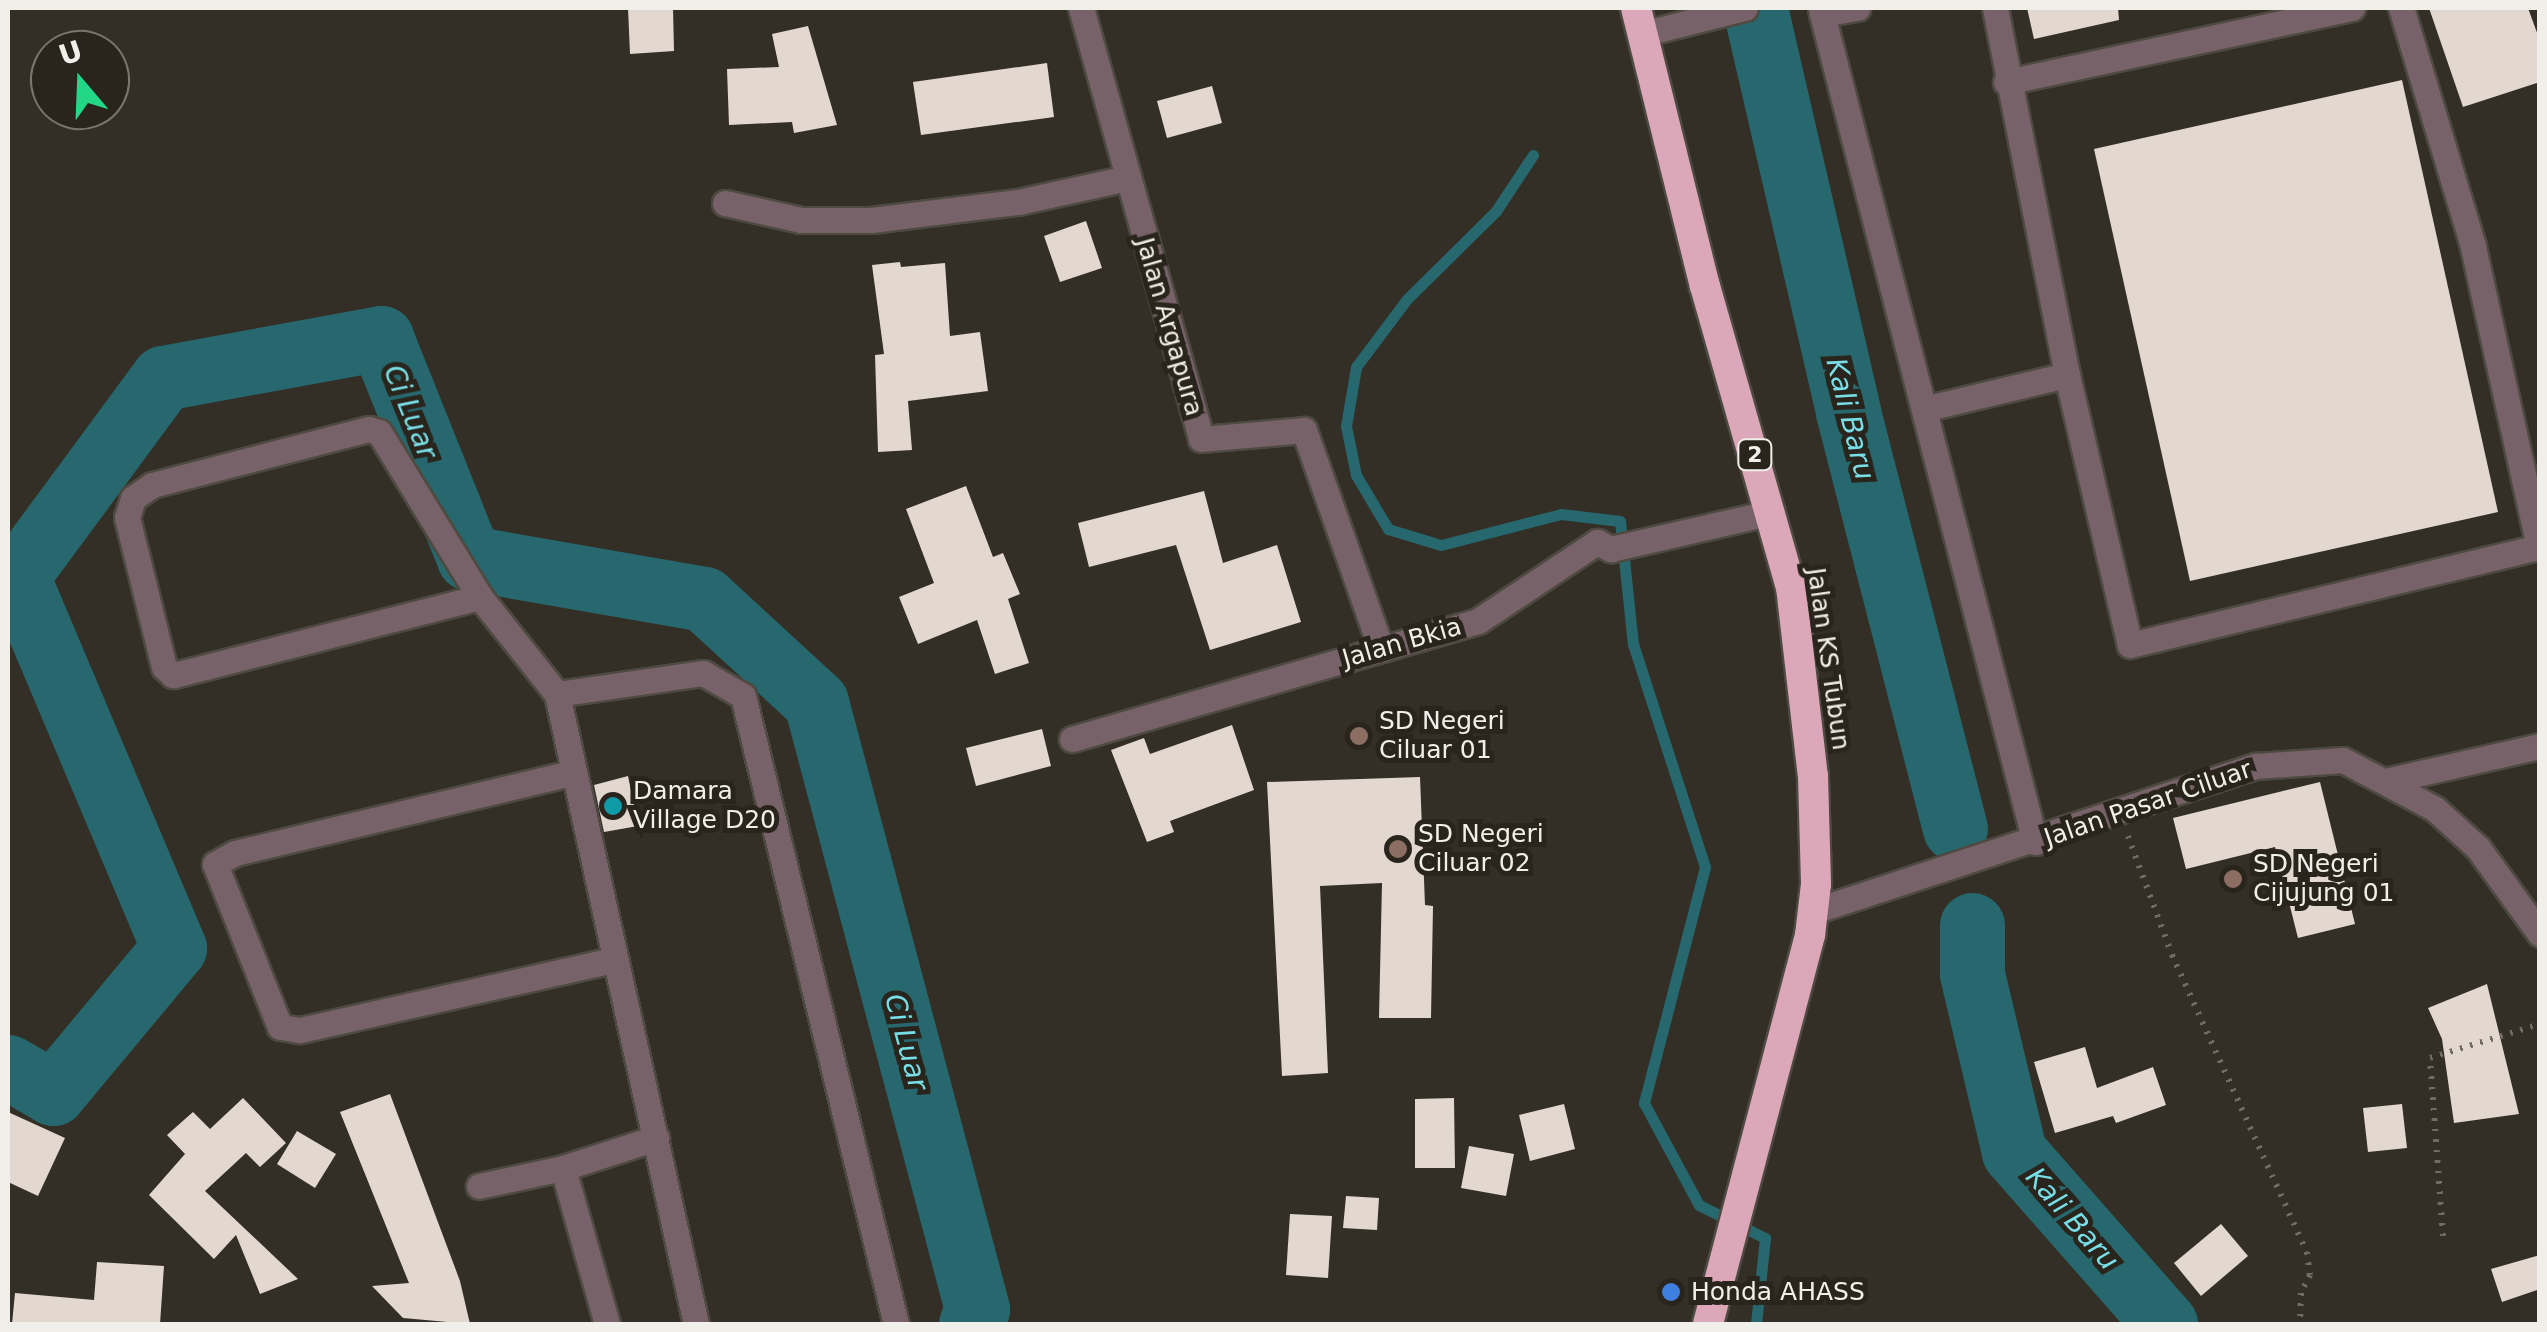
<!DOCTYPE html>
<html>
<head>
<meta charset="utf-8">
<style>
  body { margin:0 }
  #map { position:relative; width:2547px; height:1332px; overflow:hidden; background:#332f26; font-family:"DejaVu Sans",sans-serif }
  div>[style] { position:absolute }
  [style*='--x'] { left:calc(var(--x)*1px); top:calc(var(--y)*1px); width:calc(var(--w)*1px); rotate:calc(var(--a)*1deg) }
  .stream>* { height:11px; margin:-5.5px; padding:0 5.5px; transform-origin:5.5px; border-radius:5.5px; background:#26686e }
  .river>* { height:65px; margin:-32.5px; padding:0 32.5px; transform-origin:32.5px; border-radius:32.5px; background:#26686e }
  .building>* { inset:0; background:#e3d8d0 }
  .path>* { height:6px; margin-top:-3px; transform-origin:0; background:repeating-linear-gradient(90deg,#706c64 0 2.5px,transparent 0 10.5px) }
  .roads { filter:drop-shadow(2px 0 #4e4a41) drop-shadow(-2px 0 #4e4a41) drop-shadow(0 2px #4e4a41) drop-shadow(0 -2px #4e4a41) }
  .minor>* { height:25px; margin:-12.5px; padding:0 12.5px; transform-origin:12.5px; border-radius:12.5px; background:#786269 }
  .highway>* { height:30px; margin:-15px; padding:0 15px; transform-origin:15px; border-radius:15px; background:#dca7b9 }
  .dots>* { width:28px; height:28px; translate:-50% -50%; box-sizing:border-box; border:5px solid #29251c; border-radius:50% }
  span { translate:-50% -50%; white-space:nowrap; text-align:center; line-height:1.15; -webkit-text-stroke:10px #29251c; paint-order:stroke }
  .shield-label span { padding:2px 8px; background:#29251c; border:2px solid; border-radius:8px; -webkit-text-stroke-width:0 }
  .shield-label { font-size:22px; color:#f1efe9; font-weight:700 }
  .street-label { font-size:25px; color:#f1efe9 }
  .poi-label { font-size:25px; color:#f1efe9 }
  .left { translate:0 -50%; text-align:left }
  .water-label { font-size:28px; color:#78dee7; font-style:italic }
  .frame { position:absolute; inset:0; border:10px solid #f1efe9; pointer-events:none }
  .north { position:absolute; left:30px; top:30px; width:100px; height:100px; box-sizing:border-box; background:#29251c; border:2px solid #79766e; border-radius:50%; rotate:341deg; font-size:28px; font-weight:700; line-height:40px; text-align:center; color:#f1efe9 }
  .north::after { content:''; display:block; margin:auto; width:35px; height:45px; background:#22d887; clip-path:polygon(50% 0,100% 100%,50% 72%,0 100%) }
</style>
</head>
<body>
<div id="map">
  <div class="stream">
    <div style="--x:1533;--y:155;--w:67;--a:123.5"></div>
    <div style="--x:1496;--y:211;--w:125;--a:135.3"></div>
    <div style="--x:1407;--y:299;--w:85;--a:126.9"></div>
    <div style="--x:1356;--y:367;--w:60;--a:99.6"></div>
    <div style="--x:1346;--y:426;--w:50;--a:78.5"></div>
    <div style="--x:1356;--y:475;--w:63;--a:59.3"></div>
    <div style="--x:1388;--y:529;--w:55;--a:16.8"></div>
    <div style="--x:1441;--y:545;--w:124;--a:-14.5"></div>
    <div style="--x:1561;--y:514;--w:59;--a:6.8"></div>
    <div style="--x:1620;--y:521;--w:124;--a:84"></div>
    <div style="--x:1633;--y:644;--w:234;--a:72.1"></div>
    <div style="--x:1705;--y:867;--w:244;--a:104.5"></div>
    <div style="--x:1644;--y:1103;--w:116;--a:61.7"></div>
    <div style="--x:1699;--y:1205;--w:74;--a:26.6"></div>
    <div style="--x:1765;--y:1238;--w:86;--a:96"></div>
  </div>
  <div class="river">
    <div style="--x:1755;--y:8;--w:415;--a:77"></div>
    <div style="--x:1848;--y:412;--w:430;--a:75.6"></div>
    <div style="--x:1972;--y:925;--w:49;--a:90"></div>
    <div style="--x:1972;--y:974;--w:183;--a:76.7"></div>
    <div style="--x:2014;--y:1152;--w:229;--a:48.7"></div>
    <div style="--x:8;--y:1067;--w:52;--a:30"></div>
    <div style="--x:53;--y:1093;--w:189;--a:-50.2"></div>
    <div style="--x:174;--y:948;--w:404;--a:-112.9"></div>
    <div style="--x:17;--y:576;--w:246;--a:-53.6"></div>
    <div style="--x:163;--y:378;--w:222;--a:-10.4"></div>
    <div style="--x:381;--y:338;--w:237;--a:68.2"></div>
    <div style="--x:469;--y:558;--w:239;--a:9.9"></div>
    <div style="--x:704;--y:599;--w:152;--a:42.6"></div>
    <div style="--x:816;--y:702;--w:628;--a:75.14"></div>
    <div style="--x:977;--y:1309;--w:16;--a:112"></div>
  </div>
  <div class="building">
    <div style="clip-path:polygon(628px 8px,673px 8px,674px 51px,630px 54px)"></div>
    <div style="clip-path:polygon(2027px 8px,2118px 8px,2119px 20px,2034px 39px)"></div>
    <div style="clip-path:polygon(2429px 8px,2528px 8px,2540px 41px,2540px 82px,2463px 107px)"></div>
    <div style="clip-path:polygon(808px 26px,837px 125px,794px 133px,792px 122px,729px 125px,727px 69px,779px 67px,772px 34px)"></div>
    <div style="clip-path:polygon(1047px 63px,1054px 117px,921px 135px,913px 82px)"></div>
    <div style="clip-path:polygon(2402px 80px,2498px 512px,2190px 581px,2094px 149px)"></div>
    <div style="clip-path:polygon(1212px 86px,1222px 123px,1167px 138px,1157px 101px)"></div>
    <div style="clip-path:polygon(1086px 221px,1102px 268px,1060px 282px,1044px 236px)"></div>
    <div style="clip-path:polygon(900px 262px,901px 267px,945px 263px,950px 336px,980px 332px,988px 391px,908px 401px,912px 450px,878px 452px,875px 355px,884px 354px,872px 265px)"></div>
    <div style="clip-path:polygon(966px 486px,993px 557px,1003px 553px,1020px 594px,1008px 599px,1029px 663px,995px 674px,977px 620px,918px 644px,899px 597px,934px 583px,906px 509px)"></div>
    <div style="clip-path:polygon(1204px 491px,1223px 563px,1277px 545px,1301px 622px,1210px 650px,1176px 545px,1089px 567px,1078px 523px)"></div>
    <div style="clip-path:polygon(1232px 725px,1254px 790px,1170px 821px,1174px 832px,1147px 842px,1111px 750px,1144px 738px,1150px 754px)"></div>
    <div style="clip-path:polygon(1042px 729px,1051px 766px,976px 786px,966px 748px)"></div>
    <div style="clip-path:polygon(628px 776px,638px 826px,604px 832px,594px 785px)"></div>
    <div style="clip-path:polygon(1420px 777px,1425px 905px,1433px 906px,1431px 1018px,1379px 1018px,1382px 883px,1320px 886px,1328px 1073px,1282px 1076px,1267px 782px)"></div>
    <div style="clip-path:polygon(2320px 782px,2355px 924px,2298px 938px,2275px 847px,2186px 869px,2173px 818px)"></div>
    <div style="clip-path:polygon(2487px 984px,2519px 1114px,2454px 1123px,2442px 1039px,2428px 1008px)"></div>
    <div style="clip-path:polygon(2085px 1047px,2097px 1088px,2153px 1067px,2166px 1105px,2116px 1123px,2113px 1116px,2055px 1133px,2034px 1062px)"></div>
    <div style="clip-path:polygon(390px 1094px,460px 1281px,470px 1324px,403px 1318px,372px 1286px,409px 1283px,340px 1112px)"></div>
    <div style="clip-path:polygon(243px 1098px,286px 1143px,260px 1167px,246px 1153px,205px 1191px,298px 1279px,260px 1294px,236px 1235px,214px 1259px,149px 1195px,185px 1154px,167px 1135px,193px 1112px,210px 1129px)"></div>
    <div style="clip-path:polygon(1454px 1098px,1455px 1168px,1415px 1168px,1415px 1099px)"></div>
    <div style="clip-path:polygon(1564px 1104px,1575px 1149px,1530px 1161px,1519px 1115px)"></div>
    <div style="clip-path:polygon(2402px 1104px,2407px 1148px,2368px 1152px,2363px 1108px)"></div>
    <div style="clip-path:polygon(8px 1112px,65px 1138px,38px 1196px,8px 1182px)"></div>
    <div style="clip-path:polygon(297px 1131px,336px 1154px,315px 1188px,277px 1164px)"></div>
    <div style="clip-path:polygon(1469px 1146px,1514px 1154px,1506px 1196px,1461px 1188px)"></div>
    <div style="clip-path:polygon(1346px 1196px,1379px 1198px,1377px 1230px,1343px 1228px)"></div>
    <div style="clip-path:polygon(1290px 1214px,1332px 1216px,1328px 1278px,1286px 1275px)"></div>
    <div style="clip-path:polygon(2221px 1224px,2248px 1256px,2201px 1296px,2174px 1263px)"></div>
    <div style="clip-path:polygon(2540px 1255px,2540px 1289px,2502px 1302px,2491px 1269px)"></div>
    <div style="clip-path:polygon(97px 1262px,164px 1266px,160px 1324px,12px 1324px,15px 1293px,94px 1300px)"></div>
  </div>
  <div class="path">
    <div style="--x:2128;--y:836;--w:127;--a:69.7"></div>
    <div style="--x:2172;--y:955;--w:326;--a:65.6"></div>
    <div style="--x:2307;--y:1252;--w:23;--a:83"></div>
    <div style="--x:2310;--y:1275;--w:20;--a:117"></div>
    <div style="--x:2301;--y:1293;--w:31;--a:92"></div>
    <div style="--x:2443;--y:1236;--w:178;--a:-94.2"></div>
    <div style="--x:2430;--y:1058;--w:115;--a:-17.2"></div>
  </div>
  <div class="roads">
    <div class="minor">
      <div style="--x:1081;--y:8;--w:447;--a:74.4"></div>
      <div style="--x:1201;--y:439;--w:103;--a:-5"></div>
      <div style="--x:1304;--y:430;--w:232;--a:70.6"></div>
      <div style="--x:1821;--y:8;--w:6;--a:81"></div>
      <div style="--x:1822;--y:14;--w:36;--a:-10"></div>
      <div style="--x:1995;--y:8;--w:374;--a:78.9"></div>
      <div style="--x:2067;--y:375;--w:277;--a:76.9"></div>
      <div style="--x:2130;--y:645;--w:421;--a:-13.5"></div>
      <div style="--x:2539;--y:547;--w:308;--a:-102.4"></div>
      <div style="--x:2473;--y:246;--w:249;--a:-106.8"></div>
      <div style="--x:1822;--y:14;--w:855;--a:75.57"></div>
      <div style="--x:1642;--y:34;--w:106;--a:-14.2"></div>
      <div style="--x:2006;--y:82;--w:354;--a:-12.1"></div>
      <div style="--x:725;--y:203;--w:78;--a:12.6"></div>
      <div style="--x:801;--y:220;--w:70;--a:0"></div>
      <div style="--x:871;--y:220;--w:148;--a:-7"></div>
      <div style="--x:1018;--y:202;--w:112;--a:-12.4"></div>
      <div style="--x:1928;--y:408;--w:143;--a:-13.4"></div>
      <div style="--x:480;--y:597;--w:317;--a:165.7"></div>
      <div style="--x:173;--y:675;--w:12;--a:-138"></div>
      <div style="--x:164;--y:667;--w:154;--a:-103.9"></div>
      <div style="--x:127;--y:517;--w:20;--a:-72"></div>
      <div style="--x:133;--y:498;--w:23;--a:-34"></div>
      <div style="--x:152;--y:485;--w:224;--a:-14.5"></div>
      <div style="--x:369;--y:429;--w:10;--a:17"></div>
      <div style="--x:379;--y:432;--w:193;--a:58.5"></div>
      <div style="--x:480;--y:597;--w:124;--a:51.6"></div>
      <div style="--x:557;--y:694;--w:148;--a:-8.2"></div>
      <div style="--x:703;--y:673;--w:46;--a:29.9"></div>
      <div style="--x:743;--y:696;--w:646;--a:76.31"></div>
      <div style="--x:557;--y:694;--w:645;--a:77.56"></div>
      <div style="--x:1072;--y:739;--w:423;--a:-16.2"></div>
      <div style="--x:1478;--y:621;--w:143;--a:-33.6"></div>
      <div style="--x:1597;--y:542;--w:16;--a:27"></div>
      <div style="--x:1611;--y:549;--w:165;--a:-12.9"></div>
      <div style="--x:571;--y:773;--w:345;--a:166.6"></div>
      <div style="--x:235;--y:853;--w:23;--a:151"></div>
      <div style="--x:215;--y:864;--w:175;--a:68.3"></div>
      <div style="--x:280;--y:1027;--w:20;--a:9"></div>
      <div style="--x:300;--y:1030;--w:322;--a:-12.6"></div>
      <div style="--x:2390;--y:780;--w:154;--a:-12.8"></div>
      <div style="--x:1814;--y:911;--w:465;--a:-18.2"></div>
      <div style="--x:2256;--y:766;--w:87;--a:-3.9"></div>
      <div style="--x:2343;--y:760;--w:104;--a:28"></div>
      <div style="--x:2435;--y:809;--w:58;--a:42.2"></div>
      <div style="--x:2478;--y:848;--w:106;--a:54.2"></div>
      <div style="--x:479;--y:1186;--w:86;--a:-12.1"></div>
      <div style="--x:607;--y:1324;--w:162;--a:-105.8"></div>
      <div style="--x:563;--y:1168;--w:98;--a:-17.9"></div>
    </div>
    <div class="highway">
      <div style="--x:1636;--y:8;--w:286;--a:76.1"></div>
      <div style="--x:1705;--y:286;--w:313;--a:74.1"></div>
      <div style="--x:1791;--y:587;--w:190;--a:83.4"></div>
      <div style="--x:1813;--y:776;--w:108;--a:88.4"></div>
      <div style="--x:1816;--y:884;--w:51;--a:96.7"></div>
      <div style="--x:1810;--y:935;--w:402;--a:104.7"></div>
    </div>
  </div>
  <div class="dots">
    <div style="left:1359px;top:736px;background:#8d6e63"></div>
    <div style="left:613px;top:806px;background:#0f9aa8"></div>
    <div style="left:1398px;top:849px;background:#8d6e63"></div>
    <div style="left:2233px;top:879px;background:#8d6e63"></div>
    <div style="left:1671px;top:1292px;background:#3f7fe0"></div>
  </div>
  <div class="shield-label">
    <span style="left:1755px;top:455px">2</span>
  </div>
  <div class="street-label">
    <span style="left:1169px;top:327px;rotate:74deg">Jalan Argapura</span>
    <span style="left:1402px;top:643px;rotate:-16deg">Jalan Bkia</span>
    <span style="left:1828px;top:659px;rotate:82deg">Jalan KS Tubun</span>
    <span style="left:2148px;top:804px;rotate:-19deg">Jalan Pasar Ciluar</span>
  </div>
  <div class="poi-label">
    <span class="left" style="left:1379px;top:736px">SD Negeri<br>Ciluar 01</span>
    <span class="left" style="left:633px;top:806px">Damara<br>Village D20</span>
    <span class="left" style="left:1418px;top:849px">SD Negeri<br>Ciluar 02</span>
    <span class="left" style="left:2253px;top:879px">SD Negeri<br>Cijujung 01</span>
    <span class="left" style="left:1691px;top:1292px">Honda AHASS</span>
  </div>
  <div class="water-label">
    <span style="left:410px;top:412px;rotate:68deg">Ci Luar</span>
    <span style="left:1850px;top:419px;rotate:76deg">Kali Baru</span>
    <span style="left:906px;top:1042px;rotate:75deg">Ci Luar</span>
    <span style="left:2072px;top:1219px;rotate:49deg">Kali Baru</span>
  </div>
  <div class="frame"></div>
  <div class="north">U</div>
</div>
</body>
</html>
